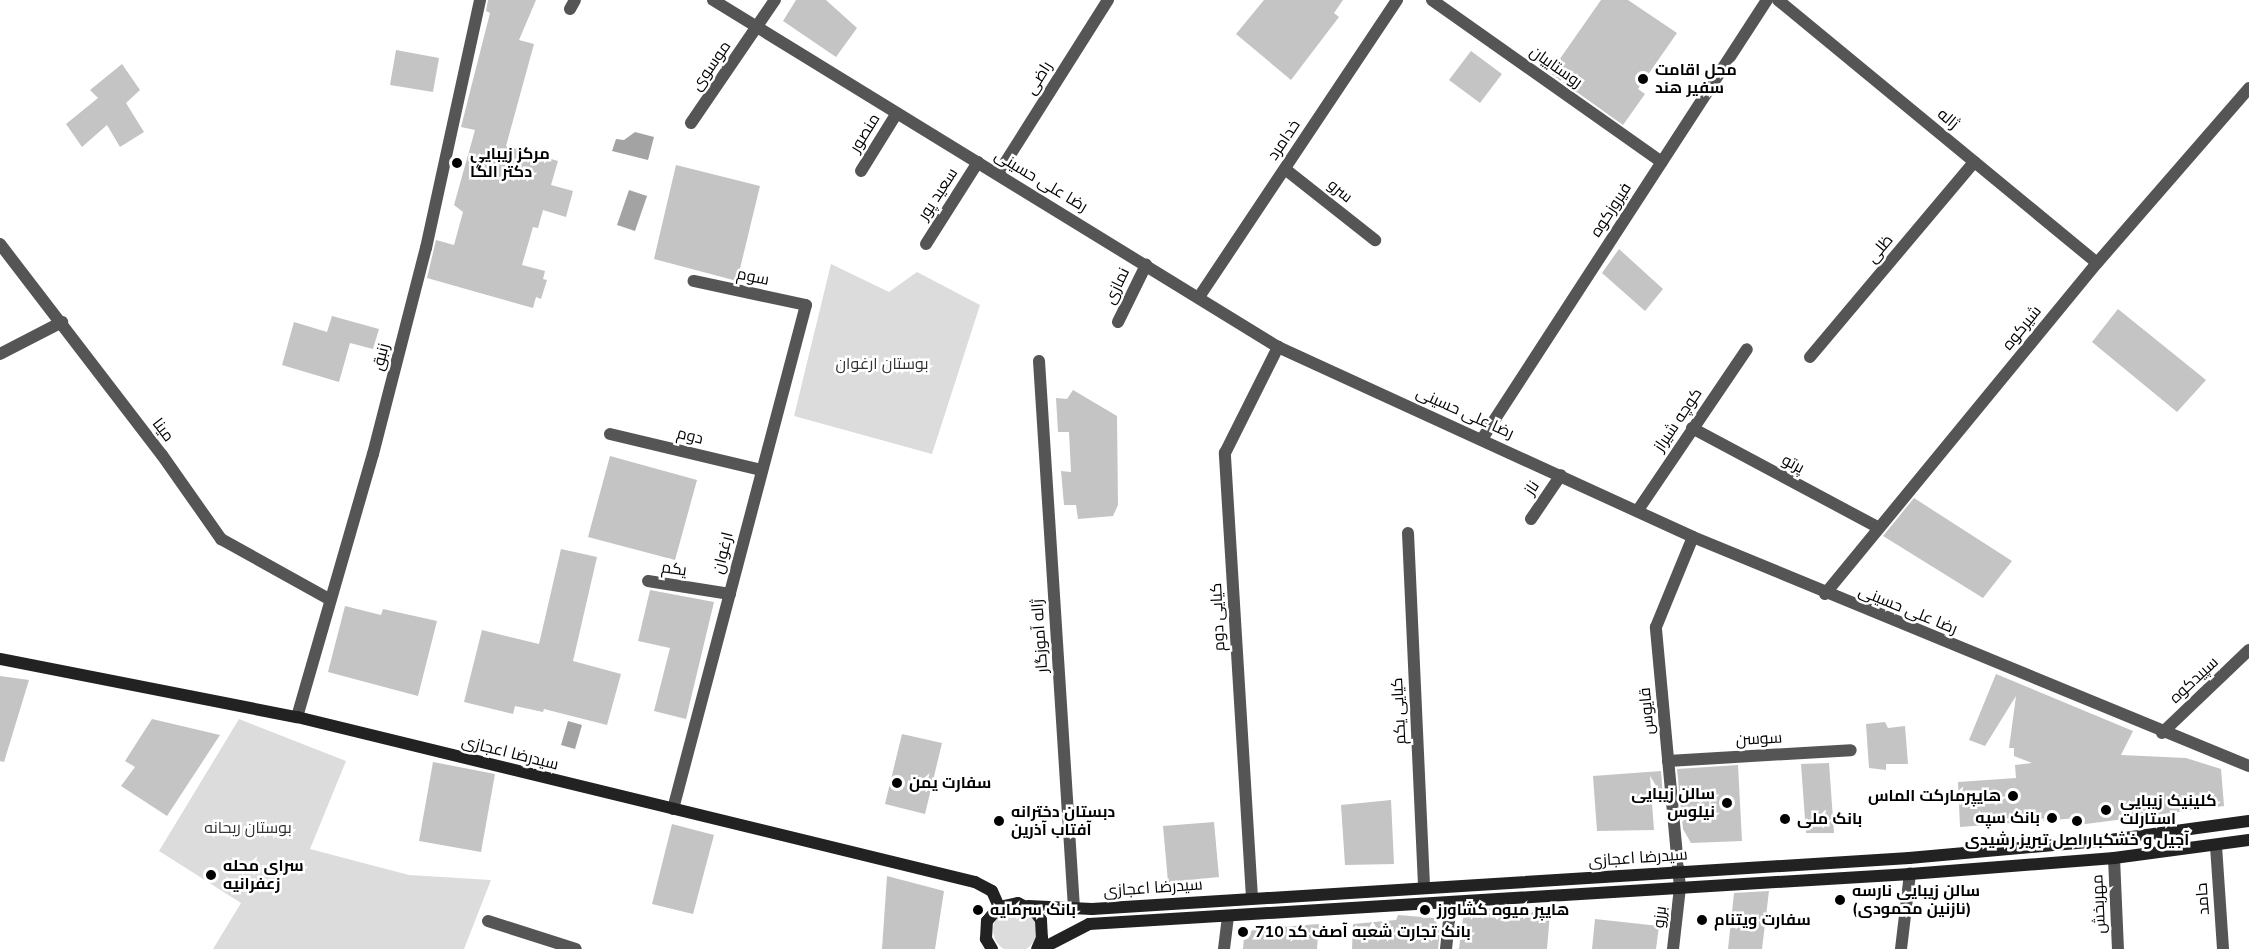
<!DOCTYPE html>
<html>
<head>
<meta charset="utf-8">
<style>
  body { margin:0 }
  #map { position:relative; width:2249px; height:949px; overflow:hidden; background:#fff; font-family:"Nunito Sans",Cairo,sans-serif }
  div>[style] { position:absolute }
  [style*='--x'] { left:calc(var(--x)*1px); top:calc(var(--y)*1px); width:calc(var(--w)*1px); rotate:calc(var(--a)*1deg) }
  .green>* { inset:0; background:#dcdcdc }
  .round { border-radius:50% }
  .water>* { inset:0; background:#a3a3a3 }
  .building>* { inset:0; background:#c4c4c4 }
  .minor>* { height:12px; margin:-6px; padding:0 6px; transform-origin:6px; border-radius:6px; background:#555 }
  .tertiary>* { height:12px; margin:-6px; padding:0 6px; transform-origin:6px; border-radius:6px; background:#555 }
  .secondary>* { height:12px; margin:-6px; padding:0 6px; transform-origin:6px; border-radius:6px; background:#222 }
  .dots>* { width:16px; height:16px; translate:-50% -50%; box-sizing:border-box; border:3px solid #fff; border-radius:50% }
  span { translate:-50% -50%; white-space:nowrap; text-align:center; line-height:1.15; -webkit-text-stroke:5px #fff; paint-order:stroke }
  .street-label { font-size:16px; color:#000 }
  .poi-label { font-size:16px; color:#000; font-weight:700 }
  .left { translate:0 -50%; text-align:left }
  .right { translate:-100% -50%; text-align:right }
  .park-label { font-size:16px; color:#333 }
</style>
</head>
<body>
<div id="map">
  <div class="green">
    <div style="clip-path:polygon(831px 264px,889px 292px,917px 272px,980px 305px,932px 454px,794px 416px)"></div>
    <div style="clip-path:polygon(239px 719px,346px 761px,310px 849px,409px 875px,491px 880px,464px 949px,213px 949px,241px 903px,159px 851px)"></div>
    <div class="round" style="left:993px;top:908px;width:44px;height:44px"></div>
  </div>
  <div class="water">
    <div style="clip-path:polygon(635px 132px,654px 137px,648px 160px,612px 151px,616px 139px,624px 140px)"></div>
    <div style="clip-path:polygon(629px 190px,647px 196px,635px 231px,617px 225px)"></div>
    <div style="clip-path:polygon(568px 721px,582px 725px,575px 749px,561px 745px)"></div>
  </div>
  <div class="building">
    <div style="clip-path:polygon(488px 0,536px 0,519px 40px,534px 44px,506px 146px,558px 161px,551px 185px,573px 191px,566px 217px,543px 210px,538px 228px,533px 227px,522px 265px,545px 271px,543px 279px,547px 280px,541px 299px,536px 297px,533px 308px,427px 278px,436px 240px,454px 245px,463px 212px,454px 205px,475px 130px,461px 127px,490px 13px,486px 11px)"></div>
    <div style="clip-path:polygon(796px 0,826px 0,857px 28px,836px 57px,783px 21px)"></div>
    <div style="clip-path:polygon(1264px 0,1343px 0,1334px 13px,1339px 17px,1291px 80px,1236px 34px)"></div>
    <div style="clip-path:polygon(1601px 0,1628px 0,1677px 33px,1638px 89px,1645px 94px,1623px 125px,1550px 73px)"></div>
    <div style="clip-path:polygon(396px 50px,439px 58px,433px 92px,390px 85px)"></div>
    <div style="clip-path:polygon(1471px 51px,1502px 74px,1480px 103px,1449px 80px)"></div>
    <div style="clip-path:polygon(122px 64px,140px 90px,126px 103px,144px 132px,120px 147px,107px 125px,82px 147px,66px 124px,98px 98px,90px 90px)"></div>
    <div style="clip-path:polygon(676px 165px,760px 186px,737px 281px,654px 259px)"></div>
    <div style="clip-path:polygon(1619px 249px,1663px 289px,1645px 311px,1602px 273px)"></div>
    <div style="clip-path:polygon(2118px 309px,2206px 380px,2177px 412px,2092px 342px)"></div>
    <div style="clip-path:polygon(332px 316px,379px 329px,373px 349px,350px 343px,339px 382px,282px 365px,294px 322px,327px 332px)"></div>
    <div style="clip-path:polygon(1073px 390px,1117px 416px,1118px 505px,1113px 516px,1078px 519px,1076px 505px,1064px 505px,1061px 471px,1071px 472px,1069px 432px,1058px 432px,1056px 398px,1067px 399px)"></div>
    <div style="clip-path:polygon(610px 456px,697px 480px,675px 560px,588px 537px)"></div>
    <div style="clip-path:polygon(1914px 498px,2012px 561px,1983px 598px,1883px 536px)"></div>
    <div style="clip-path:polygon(561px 549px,597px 557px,573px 661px,621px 674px,607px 725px,544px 709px,543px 712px,515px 706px,513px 714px,464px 702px,482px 630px,539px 644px)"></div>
    <div style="clip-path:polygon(650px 590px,714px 602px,686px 719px,654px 711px,670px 648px,638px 641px)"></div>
    <div style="clip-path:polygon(345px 606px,381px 615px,383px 609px,437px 621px,418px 696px,328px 672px)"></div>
    <div style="clip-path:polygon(1996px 674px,2133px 731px,2121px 755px,2186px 758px,2221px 769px,2224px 806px,2078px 825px,2078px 818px,1960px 827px,1958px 782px,2016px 778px,2015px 765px,2032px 763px,2014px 756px,2014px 748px,2009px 748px,2016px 696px,1985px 746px,1969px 740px)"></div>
    <div style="clip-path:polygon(0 676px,29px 680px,4px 762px,0 761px)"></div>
    <div style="clip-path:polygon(152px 719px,220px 735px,167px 816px,121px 786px,135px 767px,125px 761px)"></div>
    <div style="clip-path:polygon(1885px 722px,1888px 728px,1905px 726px,1908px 764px,1886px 764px,1886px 770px,1869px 768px,1866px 724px)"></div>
    <div style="clip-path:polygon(902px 734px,942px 743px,925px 814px,885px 804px)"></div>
    <div style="clip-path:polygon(433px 762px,495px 774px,481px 852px,419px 841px)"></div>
    <div style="clip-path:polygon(1829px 763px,1834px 833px,1806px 833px,1801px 764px)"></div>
    <div style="clip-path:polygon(1738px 765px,1742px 841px,1691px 843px,1683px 829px,1677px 769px)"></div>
    <div style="clip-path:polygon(1661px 771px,1663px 797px,1650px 776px,1654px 830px,1597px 831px,1593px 776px)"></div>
    <div style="clip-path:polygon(1391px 800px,1394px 864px,1345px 865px,1341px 805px)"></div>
    <div style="clip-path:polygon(1214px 822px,1219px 877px,1168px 882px,1163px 826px)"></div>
    <div style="clip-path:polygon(672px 824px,714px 835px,693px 914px,652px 904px)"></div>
    <div style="clip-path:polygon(887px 876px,944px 891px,935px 949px,882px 949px)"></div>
    <div style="clip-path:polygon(1769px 891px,1762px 949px,1728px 949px,1734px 893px)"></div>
    <div style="clip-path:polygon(1509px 908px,1550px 913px,1547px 949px,1459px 949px,1464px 909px)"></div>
    <div style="clip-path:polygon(1398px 915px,1434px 918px,1440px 930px,1438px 949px,1352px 949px,1353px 924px,1396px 920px)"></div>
    <div style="clip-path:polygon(1595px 919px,1659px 926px,1656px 949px,1592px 949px)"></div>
    <div style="clip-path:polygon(1319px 924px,1317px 949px,1243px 949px,1244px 937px,1254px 929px)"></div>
  </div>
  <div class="minor">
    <div style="--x:1432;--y:0;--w:281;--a:35.2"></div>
    <div style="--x:1778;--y:0;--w:413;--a:39.5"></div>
    <div style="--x:570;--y:9;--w:10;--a:-61"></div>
    <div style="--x:691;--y:123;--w:149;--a:-55.7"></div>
    <div style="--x:1285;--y:169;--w:115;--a:38.3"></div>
    <div style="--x:861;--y:171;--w:68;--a:-58.2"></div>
    <div style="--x:998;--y:174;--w:206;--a:-57.7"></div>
    <div style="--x:0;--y:244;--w:266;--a:52.5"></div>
    <div style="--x:162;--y:455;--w:103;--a:54.9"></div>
    <div style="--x:221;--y:539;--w:124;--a:29.1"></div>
    <div style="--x:926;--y:244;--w:97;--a:-57.6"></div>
    <div style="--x:1199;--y:297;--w:357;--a:-56.3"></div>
    <div style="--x:1118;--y:322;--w:64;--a:-63.8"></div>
    <div style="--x:0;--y:354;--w:70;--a:-27.3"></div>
    <div style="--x:1810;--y:357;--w:255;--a:-49.9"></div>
    <div style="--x:1039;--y:361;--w:548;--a:86.34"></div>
    <div style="--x:1692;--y:428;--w:212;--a:28.1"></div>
    <div style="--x:610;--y:434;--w:155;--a:13.4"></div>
    <div style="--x:1482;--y:439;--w:523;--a:-57.01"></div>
    <div style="--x:1638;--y:510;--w:194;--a:-55.9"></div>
    <div style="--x:1531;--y:519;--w:53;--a:-55.7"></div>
    <div style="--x:1408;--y:533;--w:355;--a:87.4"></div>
    <div style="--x:648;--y:581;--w:83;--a:9"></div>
    <div style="--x:1825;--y:594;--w:428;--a:-50.6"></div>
    <div style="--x:2097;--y:263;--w:232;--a:-49"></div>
    <div style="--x:297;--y:717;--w:274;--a:-73.9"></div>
    <div style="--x:373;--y:454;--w:213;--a:-75.6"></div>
    <div style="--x:426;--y:248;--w:254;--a:-77.7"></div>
    <div style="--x:2162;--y:733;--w:120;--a:-43.7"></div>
    <div style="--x:1668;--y:761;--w:183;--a:-3.4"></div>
    <div style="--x:673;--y:809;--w:521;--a:-75.22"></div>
    <div style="--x:806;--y:305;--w:115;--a:-167.9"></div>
    <div style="--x:2216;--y:846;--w:103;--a:86.1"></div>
    <div style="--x:2114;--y:858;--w:91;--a:87.5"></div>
    <div style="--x:1252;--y:898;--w:446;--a:-93.5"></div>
    <div style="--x:1225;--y:453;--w:119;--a:-63.4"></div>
    <div style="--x:488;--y:921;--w:92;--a:17.7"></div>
    <div style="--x:1224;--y:949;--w:33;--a:-83"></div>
    <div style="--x:1446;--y:949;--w:47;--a:-83.9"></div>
    <div style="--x:1673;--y:949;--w:61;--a:-83.5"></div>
    <div style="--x:1680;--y:888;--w:262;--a:-95.3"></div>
    <div style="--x:1656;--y:627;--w:97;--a:-67.7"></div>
    <div style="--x:1901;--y:949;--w:76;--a:-83.2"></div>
  </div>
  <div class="tertiary">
    <div style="--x:713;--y:0;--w:663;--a:31.56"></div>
    <div style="--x:1278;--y:347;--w:456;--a:24.6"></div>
    <div style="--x:1693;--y:537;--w:601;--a:22.39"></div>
  </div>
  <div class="secondary">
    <div style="--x:0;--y:659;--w:303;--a:11.1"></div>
    <div style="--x:297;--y:717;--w:698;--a:13.68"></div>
    <div style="--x:975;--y:882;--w:19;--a:28"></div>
    <div style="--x:992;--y:891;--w:17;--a:66"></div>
    <div style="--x:1028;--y:906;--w:64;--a:2.7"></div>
    <div style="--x:1092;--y:909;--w:819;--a:-3.57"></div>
    <div style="--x:1909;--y:858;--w:202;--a:-5.1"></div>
    <div style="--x:2110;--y:840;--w:140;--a:-7.8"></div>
    <div style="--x:992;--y:949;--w:12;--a:-121"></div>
    <div style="--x:986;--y:939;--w:18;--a:-87"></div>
    <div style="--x:987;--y:921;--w:18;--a:-49"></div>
    <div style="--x:999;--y:907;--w:19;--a:-12"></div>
    <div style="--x:1018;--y:903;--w:19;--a:28"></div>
    <div style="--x:1035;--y:912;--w:10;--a:53"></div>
    <div style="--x:1041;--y:920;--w:18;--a:87"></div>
    <div style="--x:1042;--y:938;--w:12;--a:114"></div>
    <div style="--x:1041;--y:949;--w:54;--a:-27.5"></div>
    <div style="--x:1089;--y:924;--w:823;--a:-3.49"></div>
    <div style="--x:1910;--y:874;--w:205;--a:-4.5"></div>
    <div style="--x:2114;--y:858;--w:136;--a:-7.6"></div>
  </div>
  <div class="dots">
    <div style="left:1643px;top:79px;background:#000"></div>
    <div style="left:457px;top:163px;background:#000"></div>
    <div style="left:897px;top:783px;background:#000"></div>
    <div style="left:2013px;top:796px;background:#000"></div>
    <div style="left:1727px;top:803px;background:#000"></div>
    <div style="left:2106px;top:810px;background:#000"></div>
    <div style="left:2052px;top:818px;background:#000"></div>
    <div style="left:1785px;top:819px;background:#000"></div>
    <div style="left:999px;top:821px;background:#000"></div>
    <div style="left:2077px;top:821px;background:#000"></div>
    <div style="left:211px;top:875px;background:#000"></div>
    <div style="left:1840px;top:900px;background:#000"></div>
    <div style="left:978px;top:910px;background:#000"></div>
    <div style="left:1425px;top:910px;background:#000"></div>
    <div style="left:1702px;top:920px;background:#000"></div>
    <div style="left:1243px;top:932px;background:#000"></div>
  </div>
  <div class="street-label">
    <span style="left:711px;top:66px;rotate:-55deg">موسوی</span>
    <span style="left:1556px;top:67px;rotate:35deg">روستاییان</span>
    <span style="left:1039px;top:78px;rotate:-58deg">راضی</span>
    <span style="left:1948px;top:119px;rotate:40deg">ژاله</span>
    <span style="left:865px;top:133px;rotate:-58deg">منصور</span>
    <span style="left:1284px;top:140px;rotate:-56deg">خدامرد</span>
    <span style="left:1041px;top:181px;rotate:31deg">رضا علی حسینی</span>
    <span style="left:1340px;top:191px;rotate:39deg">سرو</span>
    <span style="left:938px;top:194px;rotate:-57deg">سعید پور</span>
    <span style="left:1611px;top:210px;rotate:-57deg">فیروزکوه</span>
    <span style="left:1880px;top:249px;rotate:-50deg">ظلی</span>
    <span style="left:753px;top:277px;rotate:12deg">سوم</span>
    <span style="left:1117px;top:286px;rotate:-64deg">نمازی</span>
    <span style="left:2022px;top:328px;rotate:-51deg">شیرکوه</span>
    <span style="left:381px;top:357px;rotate:-76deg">زنبق</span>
    <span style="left:1465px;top:413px;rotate:24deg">رضا علی حسینی</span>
    <span style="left:1678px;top:420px;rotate:-56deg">کوچه شیراز</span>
    <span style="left:163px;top:430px;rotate:53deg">مینا</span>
    <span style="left:690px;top:436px;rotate:14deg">دوم</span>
    <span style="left:1793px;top:464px;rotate:28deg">پرتو</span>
    <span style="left:1532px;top:488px;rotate:-56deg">ناز</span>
    <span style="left:723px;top:553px;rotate:-76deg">ارغوان</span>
    <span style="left:674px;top:569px;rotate:8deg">یکم</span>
    <span style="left:1908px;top:610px;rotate:22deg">رضا علی حسینی</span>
    <span style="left:1218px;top:617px;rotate:-93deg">کیایی دوم</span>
    <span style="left:1040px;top:636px;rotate:-94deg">ژاله آموزگار</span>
    <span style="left:2194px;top:680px;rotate:-43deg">سپیدکوه</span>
    <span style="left:1399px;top:711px;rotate:-93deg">کیایی یکم</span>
    <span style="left:1647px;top:711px;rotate:-95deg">قایوس</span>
    <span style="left:1759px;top:739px;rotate:-3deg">سوسن</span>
    <span style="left:510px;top:753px;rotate:14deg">سیدرضا اعجازی</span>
    <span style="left:1638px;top:858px;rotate:-4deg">سیدرضا اعجازی</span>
    <span style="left:1153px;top:888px;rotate:-4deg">سیدرضا اعجازی</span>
    <span style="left:2203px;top:899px;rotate:-94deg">حامد</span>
    <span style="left:2099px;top:904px;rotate:-93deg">مهربخش</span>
    <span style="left:1660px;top:917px;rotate:-83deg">برزو</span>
  </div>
  <div class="poi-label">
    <span class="left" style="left:1655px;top:79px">محل اقامت<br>سفیر هند</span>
    <span class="left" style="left:470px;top:163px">مرکز زیبایی<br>دکتر الگا</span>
    <span class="left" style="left:909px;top:783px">سفارت یمن</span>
    <span class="right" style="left:1715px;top:803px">سالن زیبایی<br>نیلوس</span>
    <span class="right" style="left:2001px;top:796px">هایپرمارکت الماس</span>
    <span class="left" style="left:2120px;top:810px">کلینیک زیبایی<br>استارلت</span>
    <span class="left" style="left:1011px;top:821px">دبستان دخترانه<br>آفتاب آذرین</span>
    <span class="right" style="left:2040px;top:818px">بانک سپه</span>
    <span class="left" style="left:1797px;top:819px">بانک ملی</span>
    <span style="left:2077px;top:840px">آجیل و خشکبار اصل تبریز رشیدی</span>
    <span class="left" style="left:223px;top:875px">سرای محله<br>زعفرانیه</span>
    <span class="left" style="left:1852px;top:900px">سالن زیبایی نارسه<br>(نازنین محمودی)</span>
    <span class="left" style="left:990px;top:910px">بانک سرمایه</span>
    <span class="left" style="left:1437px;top:910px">هایپر میوه کشاورز</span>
    <span class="left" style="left:1714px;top:920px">سفارت ویتنام</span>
    <span class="left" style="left:1255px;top:932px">بانک تجارت شعبه آصف کد 710</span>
  </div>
  <div class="park-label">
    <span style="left:882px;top:364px">بوستان ارغوان</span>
    <span style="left:248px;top:828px">بوستان ریحانه</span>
  </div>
</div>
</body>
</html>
